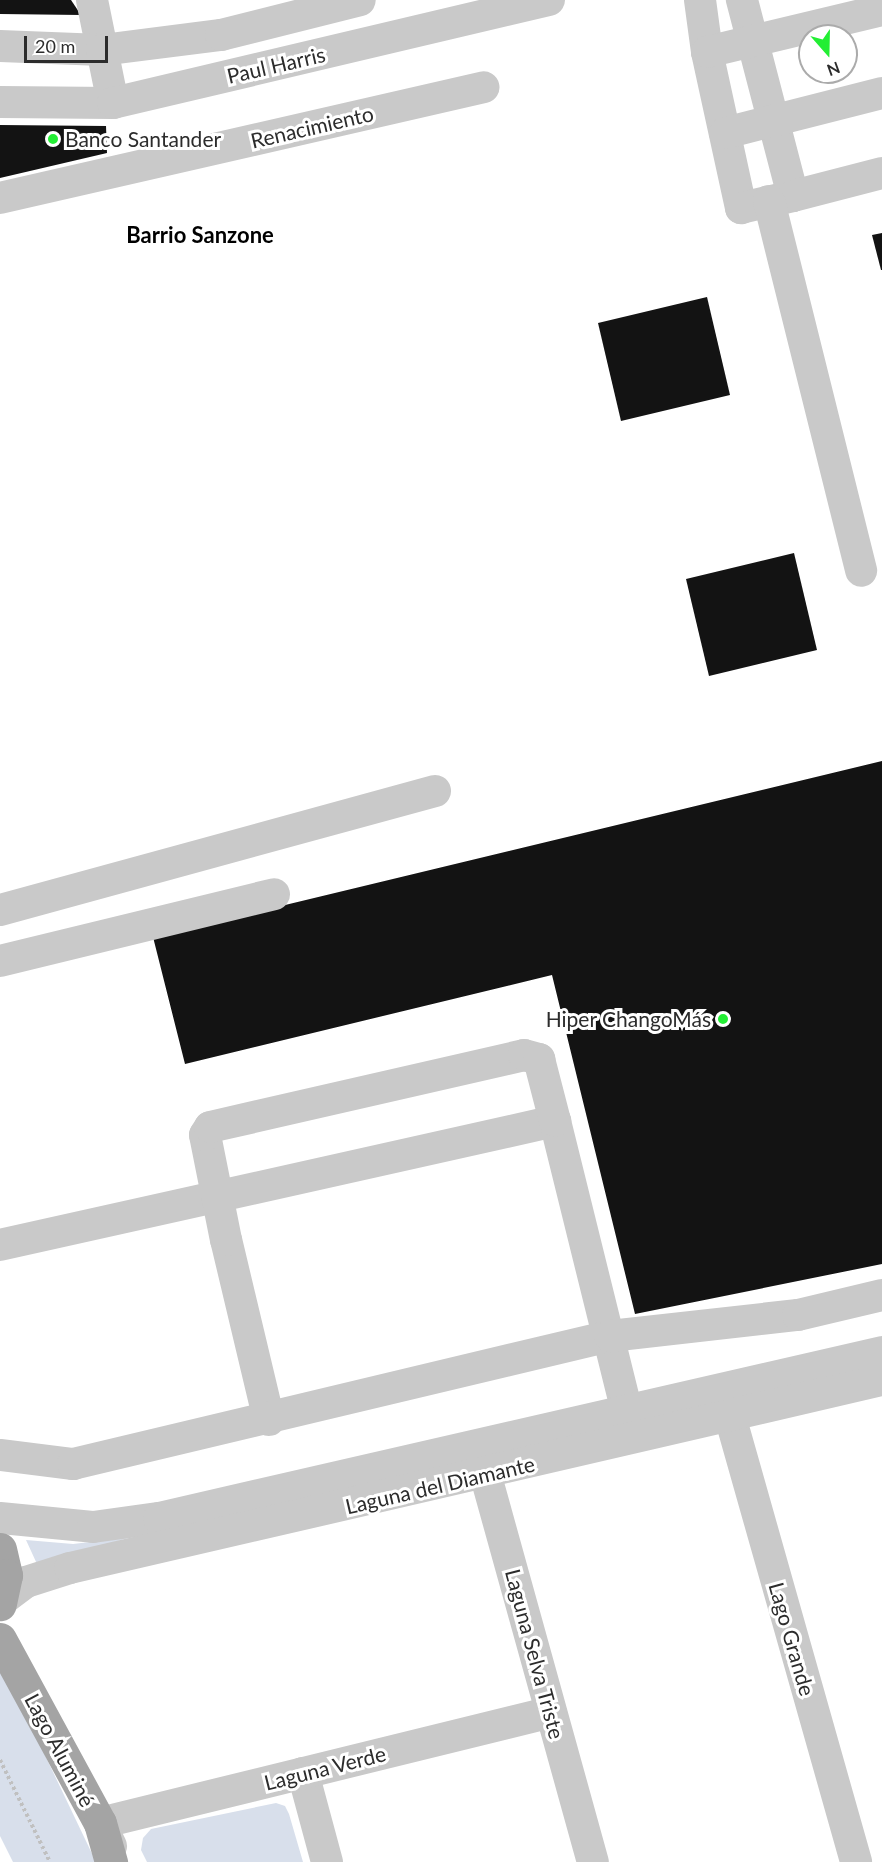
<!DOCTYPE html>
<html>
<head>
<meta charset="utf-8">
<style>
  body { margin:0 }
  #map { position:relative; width:882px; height:1862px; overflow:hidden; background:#fff; font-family:Lato,sans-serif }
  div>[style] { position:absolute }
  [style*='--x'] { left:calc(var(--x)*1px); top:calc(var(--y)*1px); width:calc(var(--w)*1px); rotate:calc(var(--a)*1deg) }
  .green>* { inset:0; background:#d8dfeb }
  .building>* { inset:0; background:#131313 }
  .path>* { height:4px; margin-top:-2px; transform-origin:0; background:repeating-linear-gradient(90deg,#c0c0c0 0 3px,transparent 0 6px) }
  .minor>* { height:32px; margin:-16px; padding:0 16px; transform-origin:16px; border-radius:16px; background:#c9c9c9 }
  .major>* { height:33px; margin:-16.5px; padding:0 16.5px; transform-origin:16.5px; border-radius:16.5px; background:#a4a4a4 }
  .dots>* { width:16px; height:16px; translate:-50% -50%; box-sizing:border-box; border:3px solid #fff; border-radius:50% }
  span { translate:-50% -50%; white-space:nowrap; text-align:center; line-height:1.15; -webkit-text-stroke:6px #fff; paint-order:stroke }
  .street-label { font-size:21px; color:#2c2c2c }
  .poi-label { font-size:21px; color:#2c2c2c }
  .left { translate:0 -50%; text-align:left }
  .right { translate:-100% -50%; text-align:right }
  .neighbourhood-label { font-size:22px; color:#000; font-weight:700 }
  .north { position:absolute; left:798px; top:24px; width:60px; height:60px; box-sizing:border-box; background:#fff; border:2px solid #ababab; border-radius:50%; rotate:160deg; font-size:16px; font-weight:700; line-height:24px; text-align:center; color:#2c2c2c }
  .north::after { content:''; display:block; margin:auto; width:21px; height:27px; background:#23ee34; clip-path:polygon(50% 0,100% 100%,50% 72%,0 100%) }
  .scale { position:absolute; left:24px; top:36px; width:84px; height:27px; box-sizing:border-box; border:3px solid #2c2c2c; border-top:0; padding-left:8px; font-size:18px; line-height:21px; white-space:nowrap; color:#2c2c2c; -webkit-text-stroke:4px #fff; paint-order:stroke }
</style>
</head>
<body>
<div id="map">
  <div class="green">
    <div style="clip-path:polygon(132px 1537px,37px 1564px,26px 1540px,73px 1544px)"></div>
    <div style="clip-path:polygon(0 1661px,96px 1862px,13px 1862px,0 1836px)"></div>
    <div style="clip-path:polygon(276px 1803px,285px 1806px,289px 1814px,303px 1862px,147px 1862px,141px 1850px,143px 1838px,151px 1829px)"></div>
  </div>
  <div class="building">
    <div style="clip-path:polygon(0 0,71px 0,81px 15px,0 14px)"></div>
    <div style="clip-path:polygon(0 125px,106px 126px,107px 153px,0 178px)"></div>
    <div style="clip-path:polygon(882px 233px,882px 270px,881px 270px,872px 235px)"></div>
    <div style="clip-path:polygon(707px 297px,730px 395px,621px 421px,598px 323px)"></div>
    <div style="clip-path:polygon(794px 553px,817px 650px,709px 676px,686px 579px)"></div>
    <div style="clip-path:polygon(882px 761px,882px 1264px,635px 1314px,552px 975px,185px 1064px,153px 937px)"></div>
  </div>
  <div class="path">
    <div style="--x:0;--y:1760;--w:114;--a:63.9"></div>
  </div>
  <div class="minor">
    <div style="--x:92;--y:0;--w:105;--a:78.5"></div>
    <div style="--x:700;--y:0;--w:52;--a:82.3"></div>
    <div style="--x:707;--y:52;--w:160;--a:77.7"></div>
    <div style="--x:741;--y:208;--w:53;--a:-13"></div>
    <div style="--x:793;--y:196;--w:203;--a:-104.6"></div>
    <div style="--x:0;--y:46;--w:102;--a:2.2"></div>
    <div style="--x:102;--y:50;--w:120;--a:-7.2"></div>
    <div style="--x:221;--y:35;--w:143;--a:-14.1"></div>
    <div style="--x:707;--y:52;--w:180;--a:-13.5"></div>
    <div style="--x:0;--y:102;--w:113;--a:0.5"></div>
    <div style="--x:113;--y:103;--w:448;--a:-13.3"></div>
    <div style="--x:725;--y:133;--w:162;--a:-14.3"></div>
    <div style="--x:793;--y:196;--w:92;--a:-14.5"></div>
    <div style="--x:0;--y:198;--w:496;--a:-12.9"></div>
    <div style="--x:769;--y:201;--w:381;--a:76"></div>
    <div style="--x:0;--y:910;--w:451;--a:-15.3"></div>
    <div style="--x:0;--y:961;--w:282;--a:-13.7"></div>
    <div style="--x:0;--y:1245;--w:569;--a:-12.59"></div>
    <div style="--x:555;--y:1121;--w:300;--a:76.1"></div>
    <div style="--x:724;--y:1395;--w:485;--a:74.2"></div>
    <div style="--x:269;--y:1420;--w:185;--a:-103.4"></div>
    <div style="--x:226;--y:1240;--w:107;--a:-101.3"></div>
    <div style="--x:205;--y:1135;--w:9;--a:-58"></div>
    <div style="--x:210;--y:1127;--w:322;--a:-12.9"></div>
    <div style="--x:524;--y:1055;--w:16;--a:15"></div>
    <div style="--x:539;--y:1059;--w:64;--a:75.5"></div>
    <div style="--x:0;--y:1455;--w:74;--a:7"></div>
    <div style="--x:73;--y:1464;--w:552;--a:-13.41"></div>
    <div style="--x:610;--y:1336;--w:189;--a:-6.4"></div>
    <div style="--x:798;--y:1315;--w:86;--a:-13.4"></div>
    <div style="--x:480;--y:1455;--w:422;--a:74.5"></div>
    <div style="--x:0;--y:1518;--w:93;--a:5.5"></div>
    <div style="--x:93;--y:1527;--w:67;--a:-7.8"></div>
    <div style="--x:159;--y:1518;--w:742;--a:-12.93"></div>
    <div style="--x:2;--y:1600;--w:30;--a:-37"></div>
    <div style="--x:26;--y:1582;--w:46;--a:-17.7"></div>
    <div style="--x:70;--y:1568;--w:833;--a:-13.04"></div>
    <div style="--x:303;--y:1773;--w:92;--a:74.9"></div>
    <div style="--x:111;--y:1846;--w:25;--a:-116"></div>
    <div style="--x:100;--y:1823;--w:464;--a:-13.8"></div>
  </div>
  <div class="major">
    <div style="--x:0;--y:1549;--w:27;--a:77"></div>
    <div style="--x:6;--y:1575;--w:30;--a:102"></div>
    <div style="--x:0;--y:1639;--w:209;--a:61.5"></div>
    <div style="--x:100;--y:1823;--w:41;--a:74.2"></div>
  </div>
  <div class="dots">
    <div style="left:53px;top:139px;background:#23ee34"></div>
    <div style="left:723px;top:1019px;background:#23ee34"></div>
  </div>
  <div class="street-label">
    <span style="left:276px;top:65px;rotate:-13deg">Paul Harris</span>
    <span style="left:312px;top:127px;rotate:-13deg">Renacimiento</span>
    <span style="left:440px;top:1485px;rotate:-13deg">Laguna del Diamante</span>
    <span style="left:792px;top:1639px;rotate:74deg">Lago Grande</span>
    <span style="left:535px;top:1654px;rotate:75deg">Laguna Selva Triste</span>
    <span style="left:60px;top:1750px;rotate:62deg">Lago Aluminé</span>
    <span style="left:325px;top:1768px;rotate:-14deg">Laguna Verde</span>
  </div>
  <div class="poi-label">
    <span class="left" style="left:65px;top:139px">Banco Santander</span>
    <span class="right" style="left:711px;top:1019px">Hiper ChangoMás</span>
  </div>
  <div class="neighbourhood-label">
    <span style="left:200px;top:235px">Barrio Sanzone</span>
  </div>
  <div class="north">N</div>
  <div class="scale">20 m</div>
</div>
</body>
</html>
